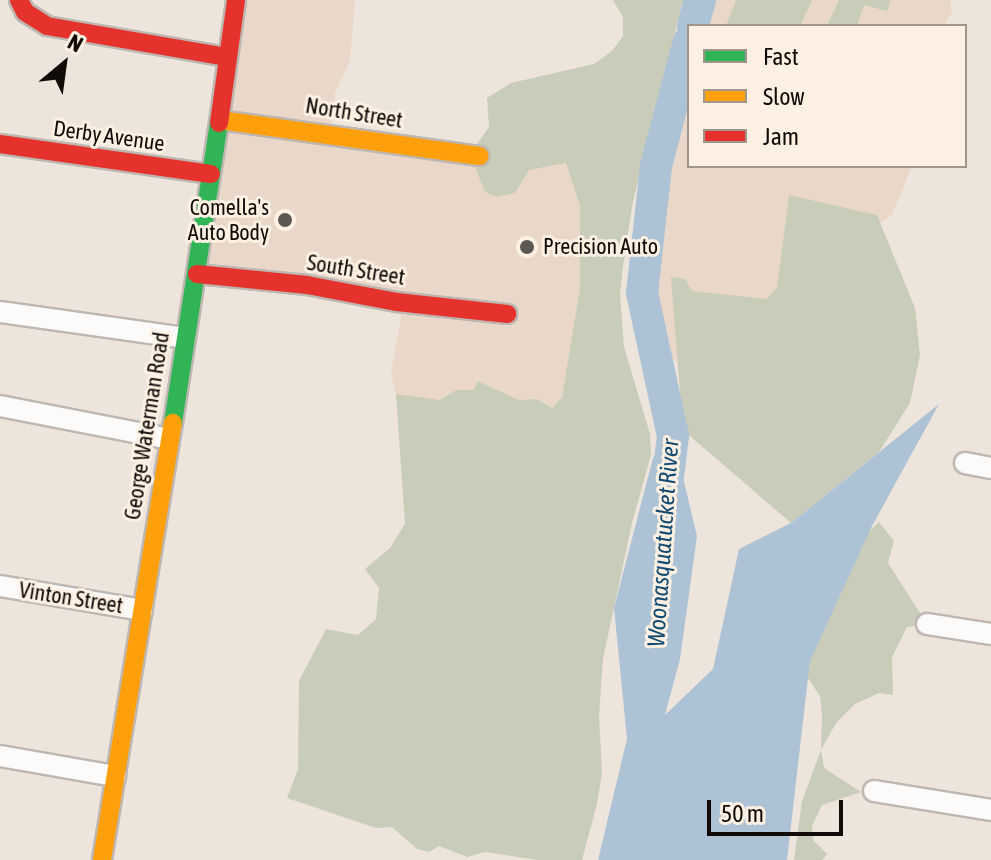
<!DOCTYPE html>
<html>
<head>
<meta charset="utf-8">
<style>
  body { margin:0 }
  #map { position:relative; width:991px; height:860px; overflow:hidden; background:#ede4db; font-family:"Asap Condensed",sans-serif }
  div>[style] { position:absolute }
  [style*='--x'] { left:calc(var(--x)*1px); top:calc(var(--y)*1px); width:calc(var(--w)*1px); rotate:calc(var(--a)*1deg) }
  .built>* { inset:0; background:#e9d8c9 }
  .green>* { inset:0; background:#c8ccb9 }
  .water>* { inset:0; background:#adc3d5 }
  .river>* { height:32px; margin:-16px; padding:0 16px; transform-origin:16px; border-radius:16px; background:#adc3d5 }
  .roads { filter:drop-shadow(2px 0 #beb7b1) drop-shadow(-2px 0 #beb7b1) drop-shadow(0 2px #beb7b1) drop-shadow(0 -2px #beb7b1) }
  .street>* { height:20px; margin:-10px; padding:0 10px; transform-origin:10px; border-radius:10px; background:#fcfbfa }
  .fast>* { height:18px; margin:-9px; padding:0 9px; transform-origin:9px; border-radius:9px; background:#30b455 }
  .slow>* { height:18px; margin:-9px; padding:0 9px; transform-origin:9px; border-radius:9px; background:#ff9f0a }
  .jam>* { height:18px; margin:-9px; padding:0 9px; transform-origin:9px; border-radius:9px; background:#e5322d }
  .dots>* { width:22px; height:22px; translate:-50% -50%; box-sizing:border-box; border:4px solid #fef1e4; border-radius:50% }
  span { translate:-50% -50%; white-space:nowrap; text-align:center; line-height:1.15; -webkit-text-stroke:6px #fef1e4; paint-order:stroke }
  .street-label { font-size:22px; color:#100b06 }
  .poi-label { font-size:22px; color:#100b06 }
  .right { translate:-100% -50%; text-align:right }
  .left { translate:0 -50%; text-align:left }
  .water-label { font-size:24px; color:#134b72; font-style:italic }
  .legend { position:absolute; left:687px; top:24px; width:280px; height:144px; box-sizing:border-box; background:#fef1e4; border:2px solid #9f958b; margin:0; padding:10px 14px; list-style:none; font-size:24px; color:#100b06 }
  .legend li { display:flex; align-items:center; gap:16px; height:40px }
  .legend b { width:40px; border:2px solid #9f958b }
  .north { position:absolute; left:24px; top:24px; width:80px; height:80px; -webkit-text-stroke:6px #fef1e4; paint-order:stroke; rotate:29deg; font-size:22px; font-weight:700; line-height:32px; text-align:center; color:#100b06 }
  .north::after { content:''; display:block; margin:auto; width:28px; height:36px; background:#100b06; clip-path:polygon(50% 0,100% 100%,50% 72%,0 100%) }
  .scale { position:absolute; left:707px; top:800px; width:136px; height:36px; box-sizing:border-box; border:4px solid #100b06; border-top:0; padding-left:10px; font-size:24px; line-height:28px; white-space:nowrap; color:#100b06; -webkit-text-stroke:6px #fef1e4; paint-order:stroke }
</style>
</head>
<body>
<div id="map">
  <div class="built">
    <div style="clip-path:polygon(237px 0,355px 0,350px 61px,335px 92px,331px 131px,456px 154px,515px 193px,529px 170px,567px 163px,580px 206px,580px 288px,562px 397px,552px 408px,537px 399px,519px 400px,479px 381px,474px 390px,456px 390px,440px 400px,396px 394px,391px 372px,403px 306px,194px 272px)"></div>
    <div style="clip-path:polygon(712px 0,950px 0,952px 12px,943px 26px,707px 26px)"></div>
    <div style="clip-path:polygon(689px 85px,689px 166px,912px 166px,892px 215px,678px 362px,648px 346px,645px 281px,660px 185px)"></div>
  </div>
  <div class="green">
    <div style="clip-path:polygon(613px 0,683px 0,633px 201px,623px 267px,620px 294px,624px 347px,650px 434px,651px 455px,632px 523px,603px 659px,599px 716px,602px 773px,597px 804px,582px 860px,537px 860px,485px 852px,467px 857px,439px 846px,429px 852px,417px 849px,392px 827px,376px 828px,287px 798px,298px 769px,299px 681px,326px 629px,358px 635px,376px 619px,379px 588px,365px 569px,390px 548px,405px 524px,396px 394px,440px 400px,456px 390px,474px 390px,478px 381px,519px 400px,537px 399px,552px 408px,562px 397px,580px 288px,580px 206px,566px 163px,529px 170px,515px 193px,497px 197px,485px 192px,473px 162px,474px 148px,489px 127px,487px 98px,511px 83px,594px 64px,612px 51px,623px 36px,623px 17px)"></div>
    <div style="clip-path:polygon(736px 0,812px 0,800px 26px,726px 26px)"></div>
    <div style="clip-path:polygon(839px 0,891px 0,887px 11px,864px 5px,857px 26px,827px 26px)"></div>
    <div style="clip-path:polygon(789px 195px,877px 215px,915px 308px,920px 355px,910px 403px,879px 452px,791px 523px,683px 430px,671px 277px,685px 279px,692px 291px,766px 299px,777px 288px)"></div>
    <div style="clip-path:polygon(879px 522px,894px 541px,888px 563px,927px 624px,907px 627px,892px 657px,893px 695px,879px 693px,855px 704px,836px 723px,821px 750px,824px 768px,861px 792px,822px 805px,812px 826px,813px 840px,827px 854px,822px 860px,794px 860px,802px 801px,821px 750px,822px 714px,820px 696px,794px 658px,859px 541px)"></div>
  </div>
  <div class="water">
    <div style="clip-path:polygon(939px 404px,872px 526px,810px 661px,787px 860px,598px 860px,627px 739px,614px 608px,653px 458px,673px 436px,697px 536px,680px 659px,665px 715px,713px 669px,739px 549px,791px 523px)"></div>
  </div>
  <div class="river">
    <div style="--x:693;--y:26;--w:27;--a:-75"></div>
    <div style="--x:668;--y:477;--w:41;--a:-83"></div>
    <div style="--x:673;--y:436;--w:146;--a:-102.2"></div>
    <div style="--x:642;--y:293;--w:128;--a:-83.7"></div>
    <div style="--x:656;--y:166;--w:129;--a:-75.2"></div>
  </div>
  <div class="roads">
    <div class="street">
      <div style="--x:0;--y:312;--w:187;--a:8"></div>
      <div style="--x:0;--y:406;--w:172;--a:11"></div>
      <div style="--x:965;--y:463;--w:26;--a:11"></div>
      <div style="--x:0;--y:586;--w:144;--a:9.6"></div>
      <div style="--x:927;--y:624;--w:65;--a:8.9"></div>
      <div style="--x:0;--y:756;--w:117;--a:9.9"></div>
      <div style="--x:874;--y:791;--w:119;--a:9.2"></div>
    </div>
    <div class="fast">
      <div style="--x:173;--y:423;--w:304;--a:-81.3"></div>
    </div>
    <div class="slow">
      <div style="--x:220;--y:120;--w:262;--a:7.9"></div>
      <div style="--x:102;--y:860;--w:443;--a:-80.8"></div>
    </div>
    <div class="jam">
      <div style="--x:19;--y:0;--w:13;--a:63"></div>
      <div style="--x:25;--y:12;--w:26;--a:32"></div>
      <div style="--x:47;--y:26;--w:183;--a:9.8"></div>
      <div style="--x:219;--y:123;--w:124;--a:-82.1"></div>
      <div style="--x:0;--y:144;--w:213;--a:8.1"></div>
      <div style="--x:197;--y:274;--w:111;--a:5.7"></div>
      <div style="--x:307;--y:285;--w:92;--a:10.7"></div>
      <div style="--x:397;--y:302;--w:111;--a:6.2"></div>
    </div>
  </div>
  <div class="dots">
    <div style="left:285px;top:220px;background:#5d5751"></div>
    <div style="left:527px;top:247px;background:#5d5751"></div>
  </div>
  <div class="street-label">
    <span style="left:354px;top:113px;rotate:9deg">North Street</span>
    <span style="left:109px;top:136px;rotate:8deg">Derby Avenue</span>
    <span style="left:356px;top:270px;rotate:9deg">South Street</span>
    <span style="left:147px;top:426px;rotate:-81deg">George Waterman Road</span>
    <span style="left:71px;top:598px;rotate:9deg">Vinton Street</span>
  </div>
  <div class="poi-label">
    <span class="right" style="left:269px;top:220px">Comella's<br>Auto Body</span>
    <span class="left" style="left:543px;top:247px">Precision Auto</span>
  </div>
  <div class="water-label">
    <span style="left:663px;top:543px;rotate:-86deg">Woonasquatucket River</span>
  </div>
  <ul class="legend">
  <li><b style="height:10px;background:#30b455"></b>Fast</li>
  <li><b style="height:10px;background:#ff9f0a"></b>Slow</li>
  <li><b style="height:10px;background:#e5322d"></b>Jam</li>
  </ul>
  <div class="north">N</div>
  <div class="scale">50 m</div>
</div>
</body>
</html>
